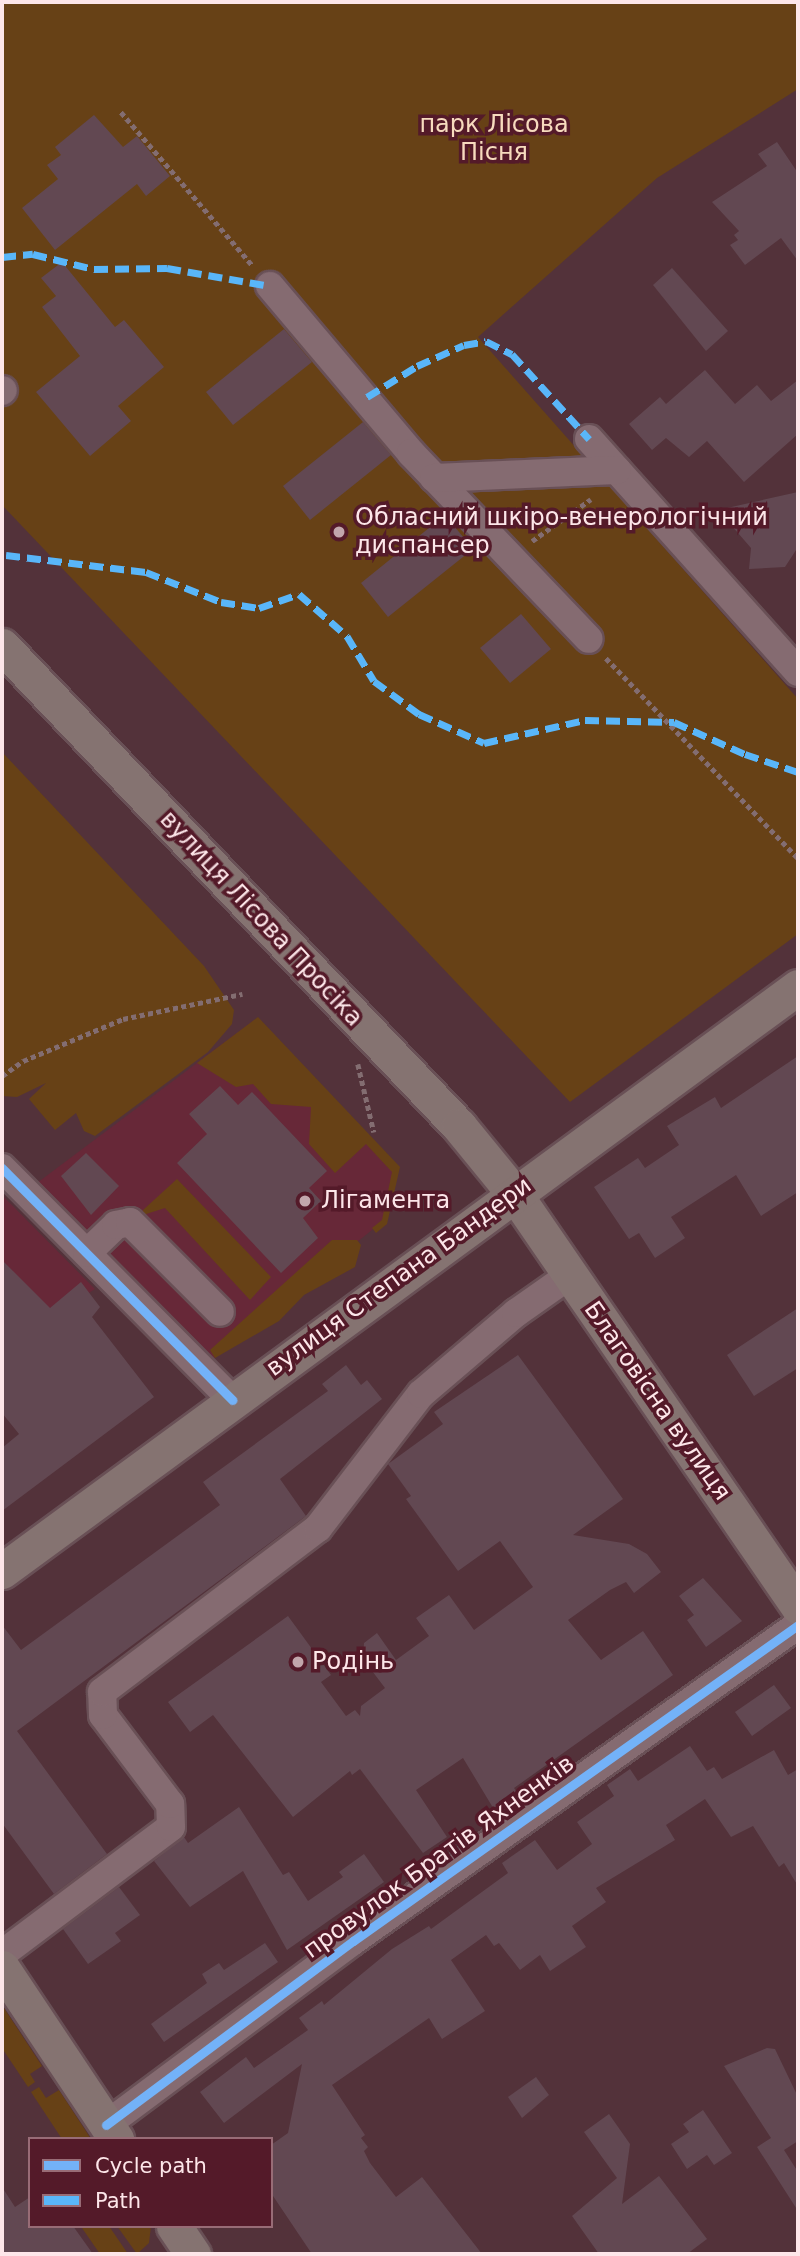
<!DOCTYPE html>
<html>
<head>
<meta charset="utf-8">
<style>
  body { margin:0 }
  #map { position:relative; width:800px; height:2256px; overflow:hidden; background:#53323a; font-family:"DejaVu Sans",sans-serif }
  div>[style] { position:absolute }
  [style*='--x'] { left:calc(var(--x)*1px); top:calc(var(--y)*1px); width:calc(var(--w)*1px); rotate:calc(var(--a)*1deg) }
  .built>* { inset:0; background:#672838 }
  .green>* { inset:0; background:#674116 }
  .building>* { inset:0; background:#624852 }
  .path>* { height:4.5px; margin-top:-2.25px; transform-origin:0; background:repeating-linear-gradient(90deg,#836d71 0 5px,transparent 0 8.5px) }
  .roads { filter:drop-shadow(2px 0 #695056) drop-shadow(-2px 0 #695056) drop-shadow(0 2px #695056) drop-shadow(0 -2px #695056) }
  .minor>* { height:28px; margin:-14px; padding:0 14px; transform-origin:14px; border-radius:14px; background:#856b71 }
  .major>* { height:35px; margin:-17.5px; padding:0 17.5px; transform-origin:17.5px; border-radius:17.5px; background:#857371 }
  .quiet>* { height:7px; margin-top:-3.5px; transform-origin:0; background:repeating-linear-gradient(90deg,#59b6f9 0 14px,transparent 0 21px) }
  .cycleway>* { height:9px; margin:-4.5px; padding:0 4.5px; transform-origin:4.5px; border-radius:4.5px; background:#73b2f8 }
  .dots>* { width:19px; height:19px; translate:-50% -50%; box-sizing:border-box; border:4px solid #541a29; border-radius:50% }
  span { translate:-50% -50%; white-space:nowrap; text-align:center; line-height:1.15; -webkit-text-stroke:7px #541a29; paint-order:stroke }
  .park-label { font-size:24px; color:#f7dbbe }
  .poi-label { font-size:24px; color:#fde6e9 }
  .left { translate:0 -50%; text-align:left }
  .street-label { font-size:24px; color:#fde6e9 }
  .frame { position:absolute; inset:0; border:4px solid #fde6e9; pointer-events:none }
  .legend { position:absolute; left:28px; top:2137px; width:245px; height:91px; box-sizing:border-box; background:#541a29; border:2px solid #986c76; margin:0; padding:9px 12px; list-style:none; font-size:21px; color:#fde6e9 }
  .legend li { display:flex; align-items:center; gap:14px; height:35px }
  .legend b { width:35px; border:2px solid #986c76 }
</style>
</head>
<body>
<div id="map">
  <div class="built">
    <div style="clip-path:polygon(253px 1021px,394px 1170px,383px 1221px,213px 1359px,37px 1183px)"></div>
    <div style="clip-path:polygon(2px 1195px,95px 1289px,56px 1314px,2px 1368px)"></div>
  </div>
  <div class="green">
    <div style="clip-path:polygon(2px 2px,798px 2px,798px 89px,657px 178px,478px 337px,798px 699px,798px 934px,570px 1102px,2px 505px)"></div>
    <div style="clip-path:polygon(2px 752px,204px 966px,234px 1010px,232px 1024px,208px 1052px,95px 1136px,84px 1131px,76px 1113px,55px 1130px,29px 1099px,46px 1083px,17px 1097px,2px 1096px)"></div>
    <div style="clip-path:polygon(258px 1017px,400px 1167px,387px 1224px,376px 1233px,372px 1228px,382px 1220px,392px 1172px,366px 1144px,335px 1173px,309px 1144px,311px 1107px,271px 1104px,253px 1084px,236px 1087px,197px 1063px)"></div>
    <div style="clip-path:polygon(177px 1179px,271px 1277px,250px 1300px,165px 1208px,143px 1215px,143px 1210px)"></div>
    <div style="clip-path:polygon(332px 1240px,357px 1240px,361px 1245px,355px 1267px,304px 1295px,279px 1321px,215px 1358px,210px 1350px)"></div>
    <div style="clip-path:polygon(2px 2005px,42px 2066px,30px 2074px,35px 2082px,28px 2087px,2px 2048px)"></div>
    <div style="clip-path:polygon(39px 2087px,46px 2098px,59px 2090px,91px 2139px,62px 2139px,31px 2092px)"></div>
    <div style="clip-path:polygon(109px 2226px,128px 2254px,100px 2254px,82px 2228px)"></div>
    <div style="clip-path:polygon(117px 2226px,151px 2226px,149px 2243px,137px 2254px)"></div>
  </div>
  <div class="building">
    <div style="clip-path:polygon(94px 115px,123px 147px,137px 136px,170px 176px,146px 196px,137px 184px,55px 250px,22px 208px,58px 179px,47px 165px,61px 155px,55px 147px)"></div>
    <div style="clip-path:polygon(777px 142px,798px 173px,798px 261px,781px 238px,745px 265px,730px 245px,738px 240px,734px 235px,739px 231px,712px 202px,767px 166px,758px 154px)"></div>
    <div style="clip-path:polygon(62px 262px,115px 327px,124px 320px,164px 367px,118px 406px,131px 421px,90px 456px,36px 392px,80px 356px,42px 307px,56px 296px,41px 278px)"></div>
    <div style="clip-path:polygon(672px 268px,728px 331px,706px 351px,653px 285px)"></div>
    <div style="clip-path:polygon(284px 329px,312px 362px,233px 425px,206px 392px)"></div>
    <div style="clip-path:polygon(705px 370px,735px 404px,757px 385px,771px 401px,798px 380px,798px 434px,744px 482px,707px 441px,689px 457px,666px 438px,652px 450px,629px 424px,660px 397px,666px 404px)"></div>
    <div style="clip-path:polygon(363px 422px,391px 455px,310px 520px,283px 486px)"></div>
    <div style="clip-path:polygon(798px 492px,798px 547px,785px 567px,749px 569px,751px 548px,718px 510px)"></div>
    <div style="clip-path:polygon(445px 515px,473px 549px,388px 617px,361px 583px)"></div>
    <div style="clip-path:polygon(521px 614px,551px 649px,510px 683px,480px 648px)"></div>
    <div style="clip-path:polygon(798px 1056px,798px 1192px,761px 1216px,736px 1175px,671px 1217px,685px 1238px,655px 1258px,639px 1233px,629px 1239px,594px 1187px,638px 1158px,645px 1168px,679px 1145px,667px 1126px,715px 1097px,721px 1108px)"></div>
    <div style="clip-path:polygon(220px 1086px,238px 1105px,252px 1092px,327px 1171px,309px 1188px,321px 1201px,303px 1218px,318px 1238px,281px 1273px,177px 1163px,207px 1134px,189px 1114px)"></div>
    <div style="clip-path:polygon(86px 1153px,119px 1186px,91px 1215px,61px 1176px)"></div>
    <div style="clip-path:polygon(2px 1260px,50px 1308px,81px 1282px,100px 1307px,92px 1317px,154px 1397px,2px 1511px,2px 1448px,19px 1434px,2px 1413px)"></div>
    <div style="clip-path:polygon(798px 1308px,798px 1368px,754px 1396px,727px 1355px)"></div>
    <div style="clip-path:polygon(518px 1355px,623px 1499px,573px 1535px,629px 1544px,647px 1554px,661px 1572px,634px 1593px,626px 1582px,610px 1590px,568px 1620px,601px 1660px,643px 1631px,673px 1675px,514px 1788px,522px 1799px,498px 1816px,463px 1758px,416px 1790px,447px 1837px,423px 1853px,360px 1769px,352px 1775px,350px 1771px,293px 1817px,213px 1715px,190px 1732px,168px 1702px,288px 1616px,331px 1675px,321px 1682px,346px 1716px,355px 1710px,360px 1716px,361px 1706px,385px 1688px,363px 1659px,364px 1643px,377px 1633px,396px 1660px,429px 1636px,416px 1618px,449px 1595px,474px 1630px,533px 1587px,500px 1541px,458px 1571px,406px 1499px,411px 1496px,388px 1464px,443px 1424px,434px 1412px)"></div>
    <div style="clip-path:polygon(346px 1365px,361px 1385px,367px 1380px,382px 1399px,280px 1479px,306px 1516px,17px 1731px,107px 1854px,54px 1894px,2px 1823px,2px 1625px,21px 1650px,220px 1505px,203px 1482px,328px 1391px,322px 1384px)"></div>
    <div style="clip-path:polygon(703px 1578px,742px 1621px,706px 1647px,687px 1620px,694px 1615px,679px 1596px)"></div>
    <div style="clip-path:polygon(774px 1685px,791px 1708px,752px 1736px,735px 1712px)"></div>
    <div style="clip-path:polygon(690px 1746px,707px 1771px,714px 1767px,722px 1779px,774px 1750px,788px 1775px,798px 1769px,798px 1886px,784px 1863px,779px 1867px,753px 1826px,731px 1837px,705px 1799px,666px 1825px,675px 1840px,596px 1888px,606px 1902px,572px 1926px,586px 1947px,550px 1971px,540px 1955px,520px 1970px,499px 1943px,494px 1946px,486px 1935px,451px 1960px,485px 2011px,442px 2039px,429px 2018px,332px 2085px,365px 2135px,361px 2138px,368px 2147px,364px 2151px,370px 2163px,396px 2197px,422px 2177px,482px 2254px,312px 2254px,271px 2193px,271px 2145px,288px 2133px,302px 2064px,224px 2123px,200px 2092px,246px 2057px,254px 2068px,308px 2030px,299px 2018px,322px 2001px,324px 2005px,392px 1949px,429px 1926px,431px 1929px,508px 1873px,502px 1863px,535px 1840px,557px 1870px,592px 1844px,577px 1822px,614px 1796px,607px 1785px,630px 1769px,638px 1781px)"></div>
    <div style="clip-path:polygon(239px 1807px,283px 1875px,289px 1872px,308px 1901px,343px 1877px,339px 1872px,364px 1854px,384px 1882px,287px 1950px,243px 1871px,190px 1907px,154px 1861px,184px 1837px,188px 1843px)"></div>
    <div style="clip-path:polygon(119px 1887px,140px 1915px,115px 1933px,121px 1941px,88px 1964px,63px 1929px)"></div>
    <div style="clip-path:polygon(265px 1943px,278px 1962px,164px 2042px,151px 2024px,207px 1983px,202px 1974px,219px 1963px,224px 1970px)"></div>
    <div style="clip-path:polygon(767px 2048px,775px 2049px,798px 2097px,798px 2141px,784px 2150px,798px 2172px,798px 2211px,757px 2147px,771px 2138px,724px 2066px)"></div>
    <div style="clip-path:polygon(536px 2077px,549px 2095px,522px 2118px,508px 2097px)"></div>
    <div style="clip-path:polygon(703px 2110px,732px 2153px,714px 2165px,707px 2155px,687px 2169px,671px 2144px,689px 2132px,683px 2124px)"></div>
    <div style="clip-path:polygon(609px 2114px,630px 2144px,622px 2204px,659px 2176px,707px 2239px,687px 2254px,599px 2254px,572px 2216px,617px 2178px,584px 2132px)"></div>
    <div style="clip-path:polygon(2px 2187px,15px 2207px,30px 2197px,30px 2226px,73px 2226px,93px 2254px,2px 2254px)"></div>
  </div>
  <div class="path">
    <div style="--x:121;--y:112;--w:203;--a:49.4"></div>
    <div style="--x:532;--y:541;--w:72;--a:-35.4"></div>
    <div style="--x:606;--y:658;--w:277;--a:46.2"></div>
    <div style="--x:358;--y:1064;--w:70;--a:76.8"></div>
    <div style="--x:2;--y:1076;--w:26;--a:-36"></div>
    <div style="--x:23;--y:1061;--w:108;--a:-22.8"></div>
    <div style="--x:123;--y:1019;--w:122;--a:-11.9"></div>
  </div>
  <div class="roads">
    <div class="minor">
      <div style="--x:270;--y:286;--w:219;--a:49.8"></div>
      <div style="--x:411;--y:453;--w:257;--a:46.3"></div>
      <div style="--x:2;--y:391;--w:1;--a:-45"></div>
      <div style="--x:589;--y:439;--w:313;--a:48.1"></div>
      <div style="--x:434;--y:478;--w:183;--a:-2.5"></div>
      <div style="--x:2;--y:1168;--w:327;--a:45.2"></div>
      <div style="--x:87;--y:1253;--w:40;--a:-44"></div>
      <div style="--x:116;--y:1225;--w:14;--a:-12"></div>
      <div style="--x:130;--y:1222;--w:127;--a:45"></div>
      <div style="--x:2;--y:1954;--w:211;--a:-36.9"></div>
      <div style="--x:171;--y:1827;--w:23;--a:-92"></div>
      <div style="--x:170;--y:1804;--w:111;--a:-127"></div>
      <div style="--x:103;--y:1715;--w:23;--a:-92"></div>
      <div style="--x:102;--y:1692;--w:271;--a:-37.2"></div>
      <div style="--x:318;--y:1528;--w:169;--a:-52.5"></div>
      <div style="--x:421;--y:1394;--w:125;--a:-40.5"></div>
      <div style="--x:516;--y:1313;--w:66;--a:-35.1"></div>
      <div style="--x:106;--y:2125;--w:308;--a:-36.7"></div>
      <div style="--x:353;--y:1941;--w:546;--a:-35.38"></div>
    </div>
    <div class="major">
      <div style="--x:2;--y:646;--w:663;--a:46.41"></div>
      <div style="--x:459;--y:1126;--w:90;--a:50.8"></div>
      <div style="--x:516;--y:1196;--w:498;--a:55.5"></div>
      <div style="--x:2;--y:1571;--w:987;--a:-36.27"></div>
      <div style="--x:2;--y:1968;--w:206;--a:56.3"></div>
      <div style="--x:174;--y:2226;--w:34;--a:56"></div>
    </div>
  </div>
  <div class="quiet">
    <div style="--x:2;--y:257;--w:31;--a:-6"></div>
    <div style="--x:33;--y:254;--w:63;--a:13.8"></div>
    <div style="--x:94;--y:269;--w:73;--a:-0.8"></div>
    <div style="--x:167;--y:268;--w:105;--a:9.9"></div>
    <div style="--x:367;--y:397;--w:59;--a:-31.8"></div>
    <div style="--x:417;--y:366;--w:51;--a:-24.1"></div>
    <div style="--x:464;--y:345;--w:22;--a:-10"></div>
    <div style="--x:486;--y:341;--w:29;--a:27"></div>
    <div style="--x:512;--y:354;--w:115;--a:47.8"></div>
    <div style="--x:6;--y:555;--w:141;--a:6.9"></div>
    <div style="--x:146;--y:572;--w:81;--a:21.8"></div>
    <div style="--x:221;--y:602;--w:38;--a:9"></div>
    <div style="--x:259;--y:608;--w:42;--a:-19.3"></div>
    <div style="--x:299;--y:594;--w:64;--a:41.2"></div>
    <div style="--x:347;--y:636;--w:52;--a:59"></div>
    <div style="--x:374;--y:681;--w:56;--a:36.3"></div>
    <div style="--x:419;--y:714;--w:71;--a:24"></div>
    <div style="--x:484;--y:743;--w:104;--a:-12.8"></div>
    <div style="--x:585;--y:720;--w:89;--a:1.3"></div>
    <div style="--x:674;--y:722;--w:78;--a:24.3"></div>
    <div style="--x:745;--y:754;--w:56;--a:18.8"></div>
  </div>
  <div class="cycleway">
    <div style="--x:2;--y:1168;--w:327;--a:45.2"></div>
    <div style="--x:106;--y:2125;--w:308;--a:-36.7"></div>
    <div style="--x:353;--y:1941;--w:546;--a:-35.38"></div>
  </div>
  <div class="dots">
    <div style="left:339px;top:532px;background:#c2a7ac"></div>
    <div style="left:305px;top:1201px;background:#c2a7ac"></div>
    <div style="left:298px;top:1662px;background:#c2a7ac"></div>
  </div>
  <div class="park-label">
    <span style="left:494px;top:139px">парк Лісова<br>Пісня</span>
  </div>
  <div class="poi-label">
    <span class="left" style="left:355px;top:532px">Обласний шкіро-венерологічний<br>диспансер</span>
    <span class="left" style="left:321px;top:1201px">Лігамента</span>
    <span class="left" style="left:312px;top:1662px">Родінь</span>
  </div>
  <div class="street-label">
    <span style="left:261px;top:919px;rotate:47deg">вулиця Лісова Просіка</span>
    <span style="left:399px;top:1277px;rotate:-36deg">вулиця Степана Бандери</span>
    <span style="left:657px;top:1401px;rotate:55deg">Благовісна вулиця</span>
    <span style="left:439px;top:1857px;rotate:-36deg">провулок Братів Яхненків</span>
  </div>
  <div class="frame"></div>
  <ul class="legend">
  <li><b style="height:9px;background:#73b2f8"></b>Cycle path</li>
  <li><b style="height:9px;background:#59b6f9"></b>Path</li>
  </ul>
</div>
</body>
</html>
